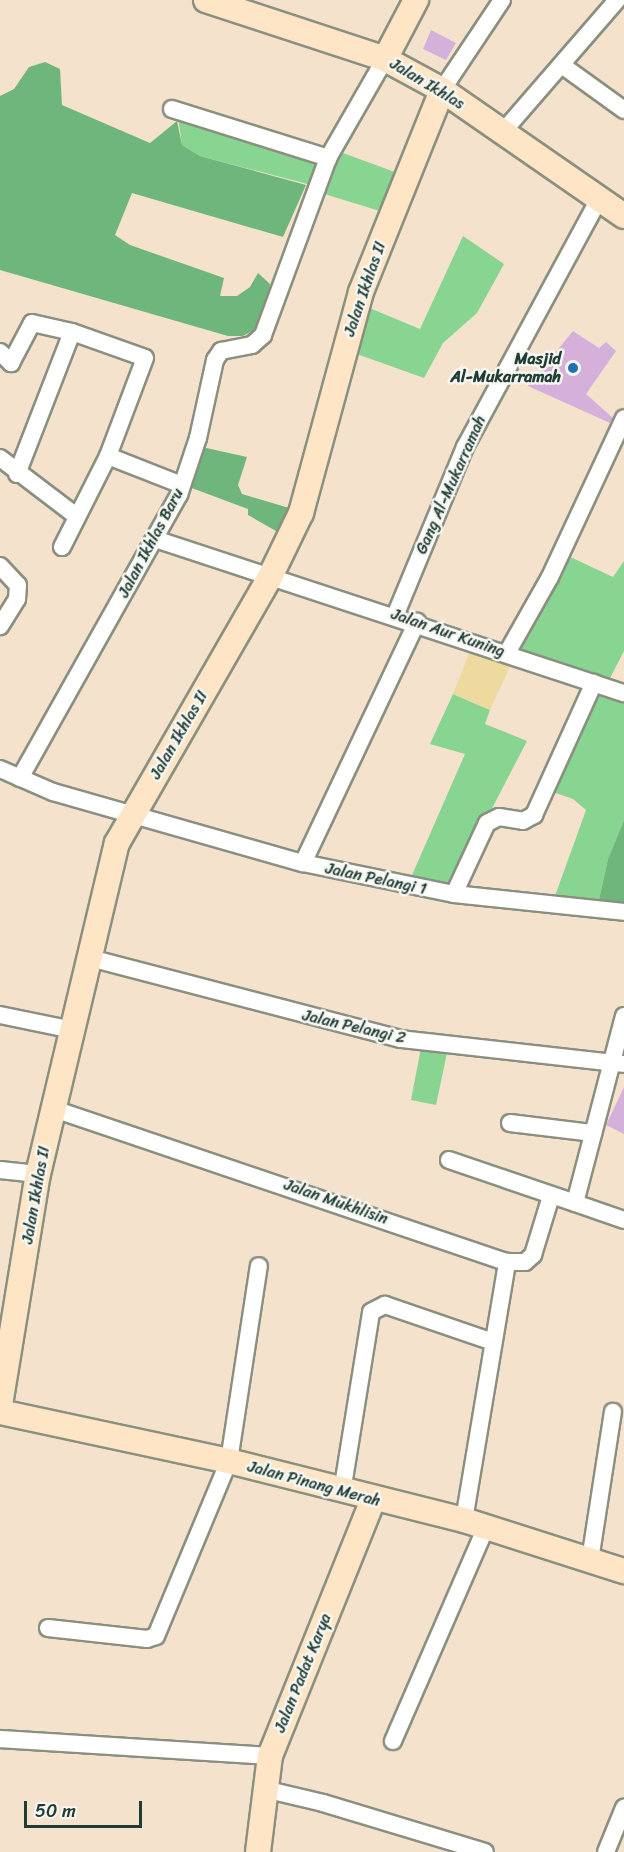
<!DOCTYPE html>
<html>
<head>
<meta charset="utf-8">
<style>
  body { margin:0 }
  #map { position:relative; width:624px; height:1852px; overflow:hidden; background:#f5e2cc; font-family:Sriracha,sans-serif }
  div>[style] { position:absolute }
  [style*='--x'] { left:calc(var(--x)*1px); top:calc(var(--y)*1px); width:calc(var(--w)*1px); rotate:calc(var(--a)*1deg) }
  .green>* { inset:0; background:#88d491 }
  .forest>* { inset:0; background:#6eb67b }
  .sand>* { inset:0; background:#eeda9e }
  .building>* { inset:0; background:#d4b0db }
  .roads { filter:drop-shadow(2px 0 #8a9080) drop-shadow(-2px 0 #8a9080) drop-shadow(0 2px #8a9080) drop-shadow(0 -2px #8a9080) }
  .street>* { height:16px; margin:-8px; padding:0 8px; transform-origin:8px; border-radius:8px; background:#fff }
  .secondary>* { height:24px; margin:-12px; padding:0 12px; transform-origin:12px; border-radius:12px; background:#fde5c5 }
  .dots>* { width:16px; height:16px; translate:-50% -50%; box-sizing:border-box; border:3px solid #f6f6f2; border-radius:50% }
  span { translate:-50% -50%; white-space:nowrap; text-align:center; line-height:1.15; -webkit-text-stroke:5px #f6f6f2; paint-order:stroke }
  .street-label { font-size:16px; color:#1f3d34 }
  .poi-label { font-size:16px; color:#1f3d34; font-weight:700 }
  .right { translate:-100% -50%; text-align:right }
  .scale { position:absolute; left:24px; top:1801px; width:118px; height:27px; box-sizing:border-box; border:3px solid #1f3d34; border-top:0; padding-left:8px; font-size:18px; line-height:21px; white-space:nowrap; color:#1f3d34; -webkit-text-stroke:4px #f6f6f2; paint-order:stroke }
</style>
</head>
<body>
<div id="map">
  <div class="green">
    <div style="clip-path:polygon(178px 116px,316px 162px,311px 185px,200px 156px,182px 145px)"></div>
    <div style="clip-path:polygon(335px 150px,400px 174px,383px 212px,318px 192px)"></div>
    <div style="clip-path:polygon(463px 236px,504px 264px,477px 313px,443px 343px,424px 378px,354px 353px,367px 307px,420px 329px)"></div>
    <div style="clip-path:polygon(564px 554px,613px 577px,624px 561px,624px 651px,609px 680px,515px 650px)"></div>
    <div style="clip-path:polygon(453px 694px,490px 710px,485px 724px,527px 741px,451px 887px,409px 882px,465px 754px,430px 744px)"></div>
    <div style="clip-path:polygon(596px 694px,624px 702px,624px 820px,608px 859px,598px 904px,555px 896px,586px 810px,573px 799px,550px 791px)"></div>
    <div style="clip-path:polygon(421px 1048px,447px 1053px,436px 1105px,411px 1100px)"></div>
  </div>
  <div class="forest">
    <div style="clip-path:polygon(45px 62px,60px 69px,62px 105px,150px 143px,177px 121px,182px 145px,200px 156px,306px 185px,283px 237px,132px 193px,115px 235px,130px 245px,224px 278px,220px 296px,237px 296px,250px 287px,258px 273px,270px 284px,269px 296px,256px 329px,243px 336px,228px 336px,0 270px,0 96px,14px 89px,29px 67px)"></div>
    <div style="clip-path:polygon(202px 447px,247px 457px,238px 485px,242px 494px,289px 508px,283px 535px,248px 515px,248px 509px,189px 487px)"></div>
    <div style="clip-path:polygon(624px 820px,624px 906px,598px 904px,608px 859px)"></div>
  </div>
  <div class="sand">
    <div style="clip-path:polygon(472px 646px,513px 660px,490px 710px,453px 694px)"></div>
  </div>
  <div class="building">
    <div style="clip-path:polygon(431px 30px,456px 43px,446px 60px,423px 49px)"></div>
    <div style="clip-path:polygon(573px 331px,599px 348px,606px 342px,616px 351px,586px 394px,613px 418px,610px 423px,528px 386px)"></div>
    <div style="clip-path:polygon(624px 1087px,624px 1134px,606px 1125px)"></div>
  </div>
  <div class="roads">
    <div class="street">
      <div style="--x:563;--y:66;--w:75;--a:35.8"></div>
      <div style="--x:442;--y:90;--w:108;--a:-56.3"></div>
      <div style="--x:172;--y:109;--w:164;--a:17.4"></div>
      <div style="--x:501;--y:134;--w:177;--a:-49.1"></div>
      <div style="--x:0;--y:352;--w:16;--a:45"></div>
      <div style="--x:11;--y:363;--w:45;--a:-62.3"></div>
      <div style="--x:32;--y:323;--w:41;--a:12.7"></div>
      <div style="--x:108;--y:456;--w:79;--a:21.4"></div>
      <div style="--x:0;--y:458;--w:96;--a:37.3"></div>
      <div style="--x:17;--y:474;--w:152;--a:-68.8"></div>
      <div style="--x:72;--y:332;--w:77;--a:19.6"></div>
      <div style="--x:145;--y:358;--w:105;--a:110.7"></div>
      <div style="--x:108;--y:456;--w:102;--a:116.8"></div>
      <div style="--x:155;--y:539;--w:494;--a:18.2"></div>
      <div style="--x:0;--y:566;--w:26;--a:47"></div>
      <div style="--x:18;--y:585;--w:14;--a:94"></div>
      <div style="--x:17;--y:599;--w:32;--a:122"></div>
      <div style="--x:395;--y:616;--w:183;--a:-67.5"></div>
      <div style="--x:465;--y:447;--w:282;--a:-61.6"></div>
      <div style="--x:507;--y:653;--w:87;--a:-60.5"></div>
      <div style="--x:550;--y:577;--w:175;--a:-65"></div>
      <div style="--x:0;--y:769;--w:58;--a:23.5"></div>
      <div style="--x:53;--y:792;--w:260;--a:15.9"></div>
      <div style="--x:303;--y:863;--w:154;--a:11.6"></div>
      <div style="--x:454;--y:894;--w:171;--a:6"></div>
      <div style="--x:20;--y:778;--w:325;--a:-60.7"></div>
      <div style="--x:179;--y:495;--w:60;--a:-71.6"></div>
      <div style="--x:198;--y:438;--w:80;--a:-77.7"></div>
      <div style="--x:215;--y:360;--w:11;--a:-56"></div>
      <div style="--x:221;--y:351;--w:32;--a:-11"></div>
      <div style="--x:252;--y:345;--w:15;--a:-42"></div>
      <div style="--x:263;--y:335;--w:189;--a:-69.8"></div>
      <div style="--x:328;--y:158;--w:114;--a:-60.1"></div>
      <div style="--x:303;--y:863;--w:267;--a:-64.7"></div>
      <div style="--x:454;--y:894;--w:78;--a:-65.1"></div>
      <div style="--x:487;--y:823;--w:13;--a:-27"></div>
      <div style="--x:499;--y:817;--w:24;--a:9"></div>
      <div style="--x:523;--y:821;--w:13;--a:-29"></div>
      <div style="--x:534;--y:815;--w:145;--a:-65.6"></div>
      <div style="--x:90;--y:958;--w:321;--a:14.6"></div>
      <div style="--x:401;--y:1039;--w:224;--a:6.4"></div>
      <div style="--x:0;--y:1015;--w:75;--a:11.6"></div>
      <div style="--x:624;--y:1016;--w:193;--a:104.7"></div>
      <div style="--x:575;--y:1203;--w:52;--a:19.1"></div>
      <div style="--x:54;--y:1109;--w:478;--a:18.7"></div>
      <div style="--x:507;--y:1262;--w:18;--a:0"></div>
      <div style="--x:525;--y:1262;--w:11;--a:-41"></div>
      <div style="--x:533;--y:1255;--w:62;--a:-73"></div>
      <div style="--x:510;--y:1123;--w:84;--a:6.9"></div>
      <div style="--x:449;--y:1160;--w:133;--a:18.8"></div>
      <div style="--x:0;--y:1170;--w:38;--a:6"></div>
      <div style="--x:342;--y:1492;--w:182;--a:-80.8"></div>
      <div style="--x:371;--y:1312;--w:16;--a:-27"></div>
      <div style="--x:385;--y:1305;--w:114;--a:18.9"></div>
      <div style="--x:464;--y:1520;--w:262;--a:-80.5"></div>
      <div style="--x:590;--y:1560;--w:150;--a:-81.2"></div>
      <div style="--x:48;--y:1628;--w:100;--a:6.3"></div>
      <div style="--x:147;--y:1639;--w:9;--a:-18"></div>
      <div style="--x:156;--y:1636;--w:190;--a:-67.4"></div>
      <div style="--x:229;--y:1461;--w:197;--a:-81.3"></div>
      <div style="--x:0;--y:1739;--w:271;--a:3.6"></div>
      <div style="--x:393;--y:1741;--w:233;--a:-66.5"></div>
      <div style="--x:264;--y:1789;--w:61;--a:13.3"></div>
      <div style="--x:323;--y:1803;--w:169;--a:16.8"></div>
      <div style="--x:606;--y:1852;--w:48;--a:-67.8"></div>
    </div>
    <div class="secondary">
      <div style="--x:206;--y:0;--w:188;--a:18.2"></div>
      <div style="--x:385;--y:59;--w:65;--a:28.5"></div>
      <div style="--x:442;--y:90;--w:221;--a:34.7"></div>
      <div style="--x:385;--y:59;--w:67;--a:-62.3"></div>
      <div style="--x:0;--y:1405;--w:234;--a:-80.7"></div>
      <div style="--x:38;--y:1174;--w:340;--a:-76.6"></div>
      <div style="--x:117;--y:843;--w:307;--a:-60.1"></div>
      <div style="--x:270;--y:577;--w:71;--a:-64.2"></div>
      <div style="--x:301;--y:513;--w:229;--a:-74.8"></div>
      <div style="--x:361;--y:292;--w:218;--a:-68.1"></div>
      <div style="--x:0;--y:1412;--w:234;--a:12.1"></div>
      <div style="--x:229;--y:1461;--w:242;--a:14.1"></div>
      <div style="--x:464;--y:1520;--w:168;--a:17.7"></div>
      <div style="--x:258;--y:1852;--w:97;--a:-82.9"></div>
      <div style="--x:270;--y:1756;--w:276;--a:-68.1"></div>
    </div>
  </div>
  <div class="dots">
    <div style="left:573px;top:368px;background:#1f6fb2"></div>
  </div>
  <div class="street-label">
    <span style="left:427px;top:84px;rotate:31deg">Jalan Ikhlas</span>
    <span style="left:365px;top:289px;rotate:-71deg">Jalan Ikhlas II</span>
    <span style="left:451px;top:485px;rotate:-66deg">Gang Al-Mukarramah</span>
    <span style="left:151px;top:543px;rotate:-62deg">Jalan Ikhlas Baru</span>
    <span style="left:448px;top:633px;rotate:19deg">Jalan Aur Kuning</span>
    <span style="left:179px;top:735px;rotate:-60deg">Jalan Ikhlas II</span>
    <span style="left:376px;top:879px;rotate:12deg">Jalan Pelangi 1</span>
    <span style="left:354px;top:1027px;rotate:13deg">Jalan Pelangi 2</span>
    <span style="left:36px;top:1195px;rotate:-80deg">Jalan Ikhlas II</span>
    <span style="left:336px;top:1202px;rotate:19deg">Jalan Mukhlisin</span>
    <span style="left:314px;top:1484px;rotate:15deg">Jalan Pinang Merah</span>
    <span style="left:303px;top:1673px;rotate:-68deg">Jalan Padat Karya</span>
  </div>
  <div class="poi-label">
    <span class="right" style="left:561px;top:368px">Masjid<br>Al-Mukarramah</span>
  </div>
  <div class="scale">50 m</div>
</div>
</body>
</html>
